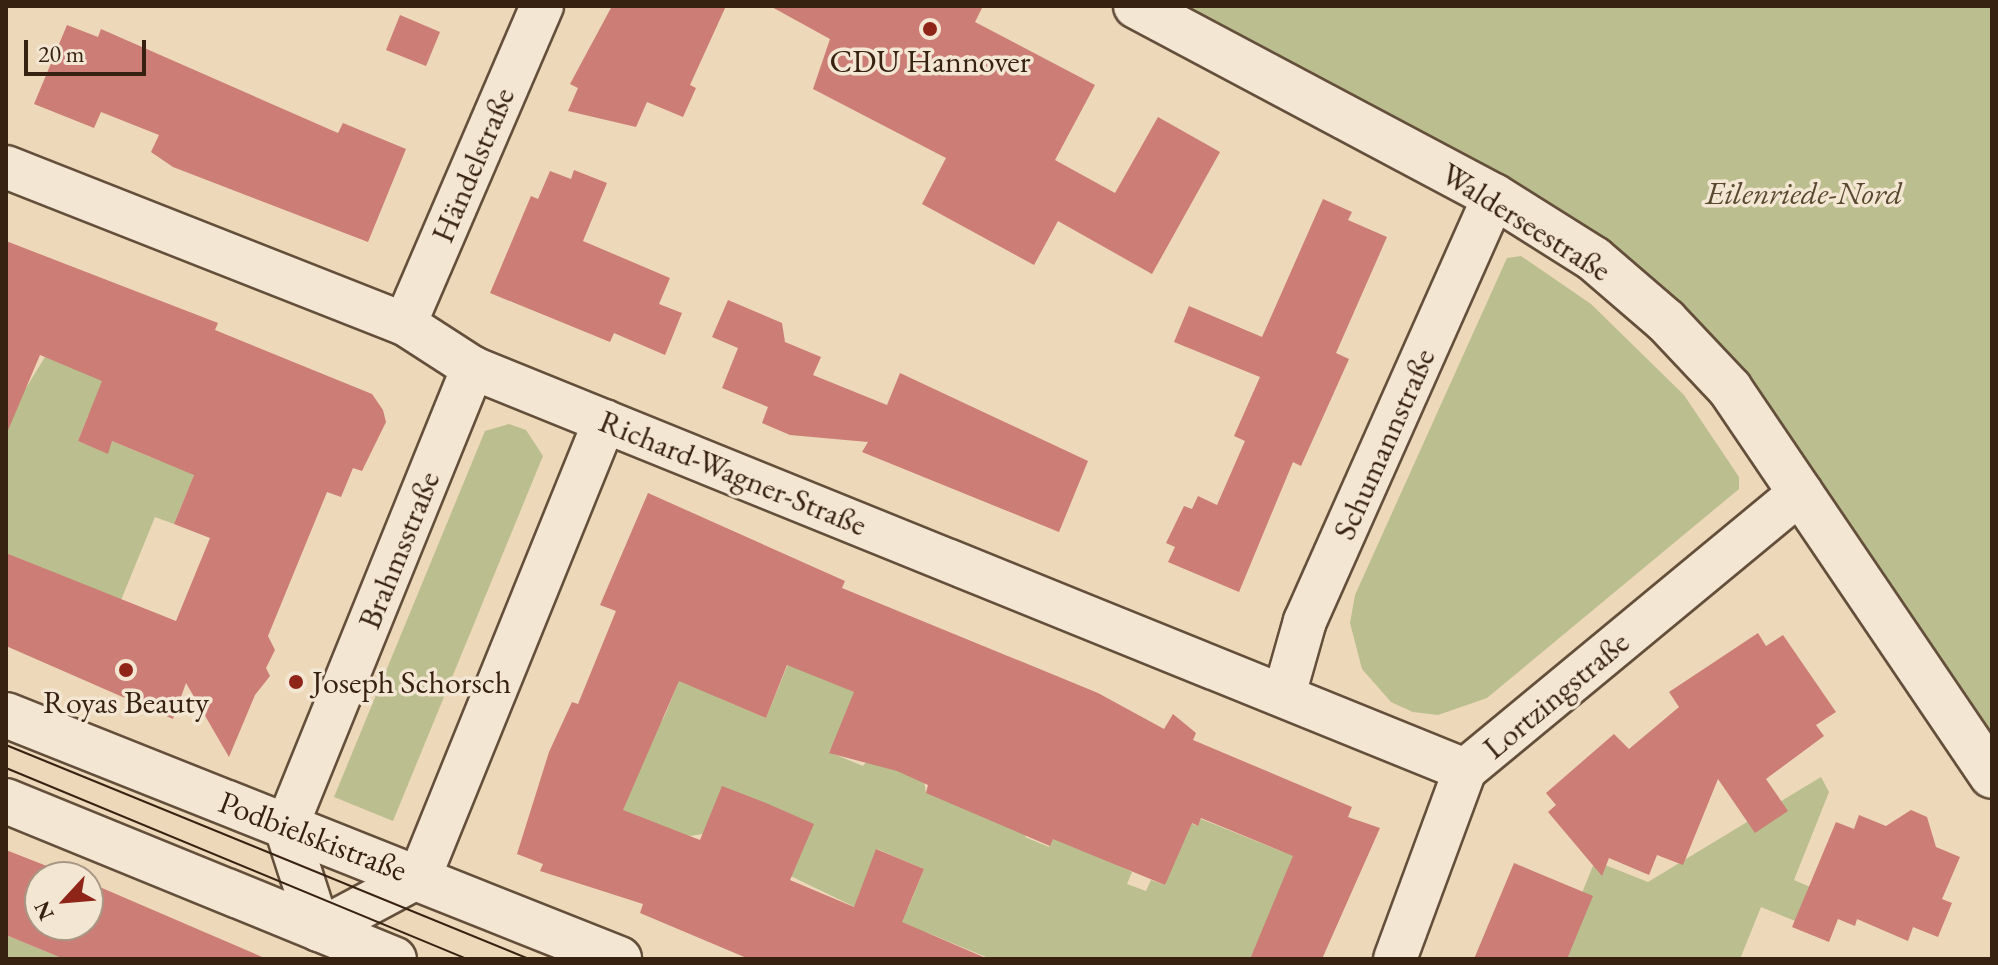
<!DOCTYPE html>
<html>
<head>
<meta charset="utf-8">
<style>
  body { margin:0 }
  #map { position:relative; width:1998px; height:965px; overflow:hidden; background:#edd8b9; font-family:"EB Garamond",serif }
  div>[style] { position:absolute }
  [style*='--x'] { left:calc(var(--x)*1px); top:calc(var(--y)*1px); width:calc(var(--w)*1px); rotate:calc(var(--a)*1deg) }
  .green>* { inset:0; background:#bbbe8e }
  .building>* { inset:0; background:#cb7d76 }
  .roads { filter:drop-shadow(2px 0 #644f3b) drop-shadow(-2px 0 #644f3b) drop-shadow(0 2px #644f3b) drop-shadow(0 -2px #644f3b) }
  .street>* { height:42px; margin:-21px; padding:0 21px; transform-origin:21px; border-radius:21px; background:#f3e6d2 }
  .secondary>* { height:44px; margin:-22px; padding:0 22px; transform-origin:22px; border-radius:22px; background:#f3e6d2 }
  .tram>* { height:2px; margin:-1px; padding:0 1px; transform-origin:1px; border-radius:1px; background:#372111 }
  .dots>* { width:22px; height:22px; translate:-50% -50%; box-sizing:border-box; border:4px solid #f3e6d2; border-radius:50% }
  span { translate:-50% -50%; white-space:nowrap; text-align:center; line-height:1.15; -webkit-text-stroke:7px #f3e6d2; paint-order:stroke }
  .poi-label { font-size:32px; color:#372111 }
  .left { translate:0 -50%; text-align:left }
  .street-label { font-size:32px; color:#372111 }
  .park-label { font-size:32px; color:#584830; font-style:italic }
  .frame { position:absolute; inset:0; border:8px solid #372111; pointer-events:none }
  .north { position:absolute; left:24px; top:861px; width:80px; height:80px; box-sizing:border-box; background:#f3e6d2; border:2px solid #a89785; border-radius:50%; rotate:244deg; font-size:22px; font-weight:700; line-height:32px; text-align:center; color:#372111 }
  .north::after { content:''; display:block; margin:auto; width:28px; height:36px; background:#8f2418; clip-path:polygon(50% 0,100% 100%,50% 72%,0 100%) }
  .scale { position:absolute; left:24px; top:40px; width:122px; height:36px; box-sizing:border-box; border:4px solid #372111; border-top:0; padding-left:10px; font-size:24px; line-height:28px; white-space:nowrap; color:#372111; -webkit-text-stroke:6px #f3e6d2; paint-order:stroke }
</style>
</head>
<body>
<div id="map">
  <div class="green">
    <div style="clip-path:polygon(1137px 6px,1992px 6px,1992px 776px,1666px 321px)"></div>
    <div style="clip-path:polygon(1521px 256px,1591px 304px,1684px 395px,1739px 477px,1739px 489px,1487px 698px,1438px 715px,1413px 712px,1391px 702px,1362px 669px,1350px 623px,1355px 595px,1507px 258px)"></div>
    <div style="clip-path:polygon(45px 357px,123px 384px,88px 416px,78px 441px,107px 453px,112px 441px,160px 461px,174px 429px,194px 475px,174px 524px,155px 517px,121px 600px,6px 553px,6px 380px,26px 388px)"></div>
    <div style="clip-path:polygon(509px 424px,526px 430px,543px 456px,393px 821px,334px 797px,485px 431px)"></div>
    <div style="clip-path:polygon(687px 661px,719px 698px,766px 718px,788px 664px,859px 694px,829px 752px,863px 766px,911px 705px,926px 793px,1044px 790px,1025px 837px,1049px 847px,1054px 836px,1132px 872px,1127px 884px,1146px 891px,1151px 880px,1165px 885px,1178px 817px,1197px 826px,1201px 819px,1283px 852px,1298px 851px,1250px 959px,991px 959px,928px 933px,882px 924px,908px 908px,924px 869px,877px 849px,859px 909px,703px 834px,690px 836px,624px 814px,613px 798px,664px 717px)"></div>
    <div style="clip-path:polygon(1821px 777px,1829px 792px,1794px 880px,1835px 898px,1822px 932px,1761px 907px,1740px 959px,1555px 959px,1595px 861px,1648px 882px)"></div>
    <div style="clip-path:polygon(6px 935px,64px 959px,6px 959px)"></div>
  </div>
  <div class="building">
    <div style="clip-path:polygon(612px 6px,726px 6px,690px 85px,696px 88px,683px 117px,647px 102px,636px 127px,568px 111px,578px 88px,570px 84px)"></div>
    <div style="clip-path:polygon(770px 6px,983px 6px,975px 22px,1095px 85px,1055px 160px,1115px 193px,1158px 117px,1220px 152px,1152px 274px,1058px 221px,1034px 265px,922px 204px,946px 158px,813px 89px,830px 39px)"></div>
    <div style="clip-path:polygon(400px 15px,440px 32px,426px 66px,386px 50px)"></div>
    <div style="clip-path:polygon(67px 25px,98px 37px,101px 29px,338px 133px,343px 123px,406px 149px,368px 242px,173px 167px,151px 152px,159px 135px,101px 112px,94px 128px,34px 104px)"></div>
    <div style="clip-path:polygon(574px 170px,607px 183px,583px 241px,670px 278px,659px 304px,682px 313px,665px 355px,614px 333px,610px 342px,490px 293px,531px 196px,538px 199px,550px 171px,571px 179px)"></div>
    <div style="clip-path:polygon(1323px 199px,1352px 212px,1348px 220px,1387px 237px,1336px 353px,1349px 359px,1301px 466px,1293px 462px,1239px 592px,1168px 562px,1175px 547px,1166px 543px,1184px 506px,1192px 509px,1198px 496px,1217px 505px,1245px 441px,1234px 436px,1260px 377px,1174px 342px,1189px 306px,1262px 337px)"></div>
    <div style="clip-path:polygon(6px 241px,218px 323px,215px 330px,372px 394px,383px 410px,386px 422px,362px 471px,353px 468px,341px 497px,327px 492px,268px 636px,275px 650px,266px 668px,270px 676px,255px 695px,229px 757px,186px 683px,173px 719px,6px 646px,6px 553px,176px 621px,210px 538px,174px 524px,194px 475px,112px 441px,108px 454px,78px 441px,102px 381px,40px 355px,6px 435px)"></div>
    <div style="clip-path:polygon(728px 300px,782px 323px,785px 342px,821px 357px,813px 375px,887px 405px,900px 373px,1088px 461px,1059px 532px,862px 452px,868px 442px,790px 435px,762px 423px,768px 407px,722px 388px,738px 348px,712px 337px)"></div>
    <div style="clip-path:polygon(648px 493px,845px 581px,842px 588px,1098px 693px,1164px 729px,1173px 714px,1196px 733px,1193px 740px,1352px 807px,1348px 817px,1380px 828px,1322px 959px,1250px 959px,1293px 856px,1201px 818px,1198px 826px,1192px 823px,1165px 885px,1053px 839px,1050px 846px,926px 793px,928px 785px,897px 771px,829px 753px,854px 692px,787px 665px,766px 718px,679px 681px,623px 810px,700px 840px,722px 786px,766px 803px,814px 824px,790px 880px,854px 907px,876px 849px,924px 869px,902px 922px,988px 959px,749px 959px,640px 913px,643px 904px,540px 871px,543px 864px,517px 854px,549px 752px,572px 702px,578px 704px,616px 611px,600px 605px)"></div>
    <div style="clip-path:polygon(1758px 633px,1766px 646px,1783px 635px,1836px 712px,1816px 725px,1824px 736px,1766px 779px,1788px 811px,1755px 833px,1718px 779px,1683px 865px,1657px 855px,1649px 875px,1609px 858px,1602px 876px,1548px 812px,1556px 805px,1546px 793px,1614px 734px,1629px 749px,1679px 707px,1669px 692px)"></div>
    <div style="clip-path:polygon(1911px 810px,1927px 817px,1936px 847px,1960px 857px,1942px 899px,1952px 903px,1938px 937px,1913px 927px,1908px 941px,1857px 919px,1855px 926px,1838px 919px,1829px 942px,1792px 927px,1836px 822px,1854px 829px,1859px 815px,1886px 826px)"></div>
    <div style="clip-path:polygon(6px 850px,75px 877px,40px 877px,40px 925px,88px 925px,88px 882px,267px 959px,64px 959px,6px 935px)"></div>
    <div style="clip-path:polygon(1514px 863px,1593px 896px,1567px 959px,1474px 959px)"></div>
  </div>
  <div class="roads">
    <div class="street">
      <div style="--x:6;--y:167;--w:429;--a:21.5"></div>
      <div style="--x:405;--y:324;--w:81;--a:32.9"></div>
      <div style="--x:473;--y:368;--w:1070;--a:22.06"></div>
      <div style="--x:405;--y:324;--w:346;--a:-66.7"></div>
      <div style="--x:1284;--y:695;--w:77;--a:-74.2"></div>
      <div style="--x:1305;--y:621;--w:465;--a:-66"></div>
      <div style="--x:319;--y:930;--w:115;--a:-28.1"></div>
      <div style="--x:420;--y:876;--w:491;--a:-67.9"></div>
      <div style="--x:319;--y:930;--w:107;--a:-107.9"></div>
      <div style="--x:286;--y:828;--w:497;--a:-67.9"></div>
      <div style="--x:1395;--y:959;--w:202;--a:-69.7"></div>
      <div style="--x:1465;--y:770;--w:436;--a:-39.6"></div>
    </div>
    <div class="secondary">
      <div style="--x:1136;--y:6;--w:405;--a:28"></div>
      <div style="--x:1494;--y:196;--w:118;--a:32.2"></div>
      <div style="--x:1594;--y:259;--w:95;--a:40.7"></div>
      <div style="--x:1666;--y:321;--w:93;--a:46.7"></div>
      <div style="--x:1730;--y:389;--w:467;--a:55.9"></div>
      <div style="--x:6;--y:715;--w:660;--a:21.7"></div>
      <div style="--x:6;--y:801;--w:419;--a:22.2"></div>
    </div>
  </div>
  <div class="tram">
    <div style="--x:6;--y:745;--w:565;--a:22.25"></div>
    <div style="--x:6;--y:768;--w:498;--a:22.5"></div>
  </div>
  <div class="dots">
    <div style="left:930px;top:29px;background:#8f2418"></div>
    <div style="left:126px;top:670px;background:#8f2418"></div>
    <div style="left:296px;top:682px;background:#8f2418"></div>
  </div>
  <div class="poi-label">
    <span style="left:930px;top:61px">CDU Hannover</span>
    <span class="left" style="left:312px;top:682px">Joseph Schorsch</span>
    <span style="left:126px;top:702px">Royas Beauty</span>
  </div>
  <div class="street-label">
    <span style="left:473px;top:165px;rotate:-67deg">Händelstraße</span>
    <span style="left:1526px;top:222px;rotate:32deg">Walderseestraße</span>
    <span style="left:1384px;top:444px;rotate:-66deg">Schumannstraße</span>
    <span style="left:733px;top:473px;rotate:22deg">Richard-Wagner-Straße</span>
    <span style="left:399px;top:550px;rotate:-68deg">Brahmsstraße</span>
    <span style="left:1556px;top:695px;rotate:-40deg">Lortzingstraße</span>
    <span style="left:313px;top:836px;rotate:21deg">Podbielskistraße</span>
  </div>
  <div class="park-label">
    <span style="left:1804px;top:193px">Eilenriede-Nord</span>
  </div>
  <div class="frame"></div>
  <div class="north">N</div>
  <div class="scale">20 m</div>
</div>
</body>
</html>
